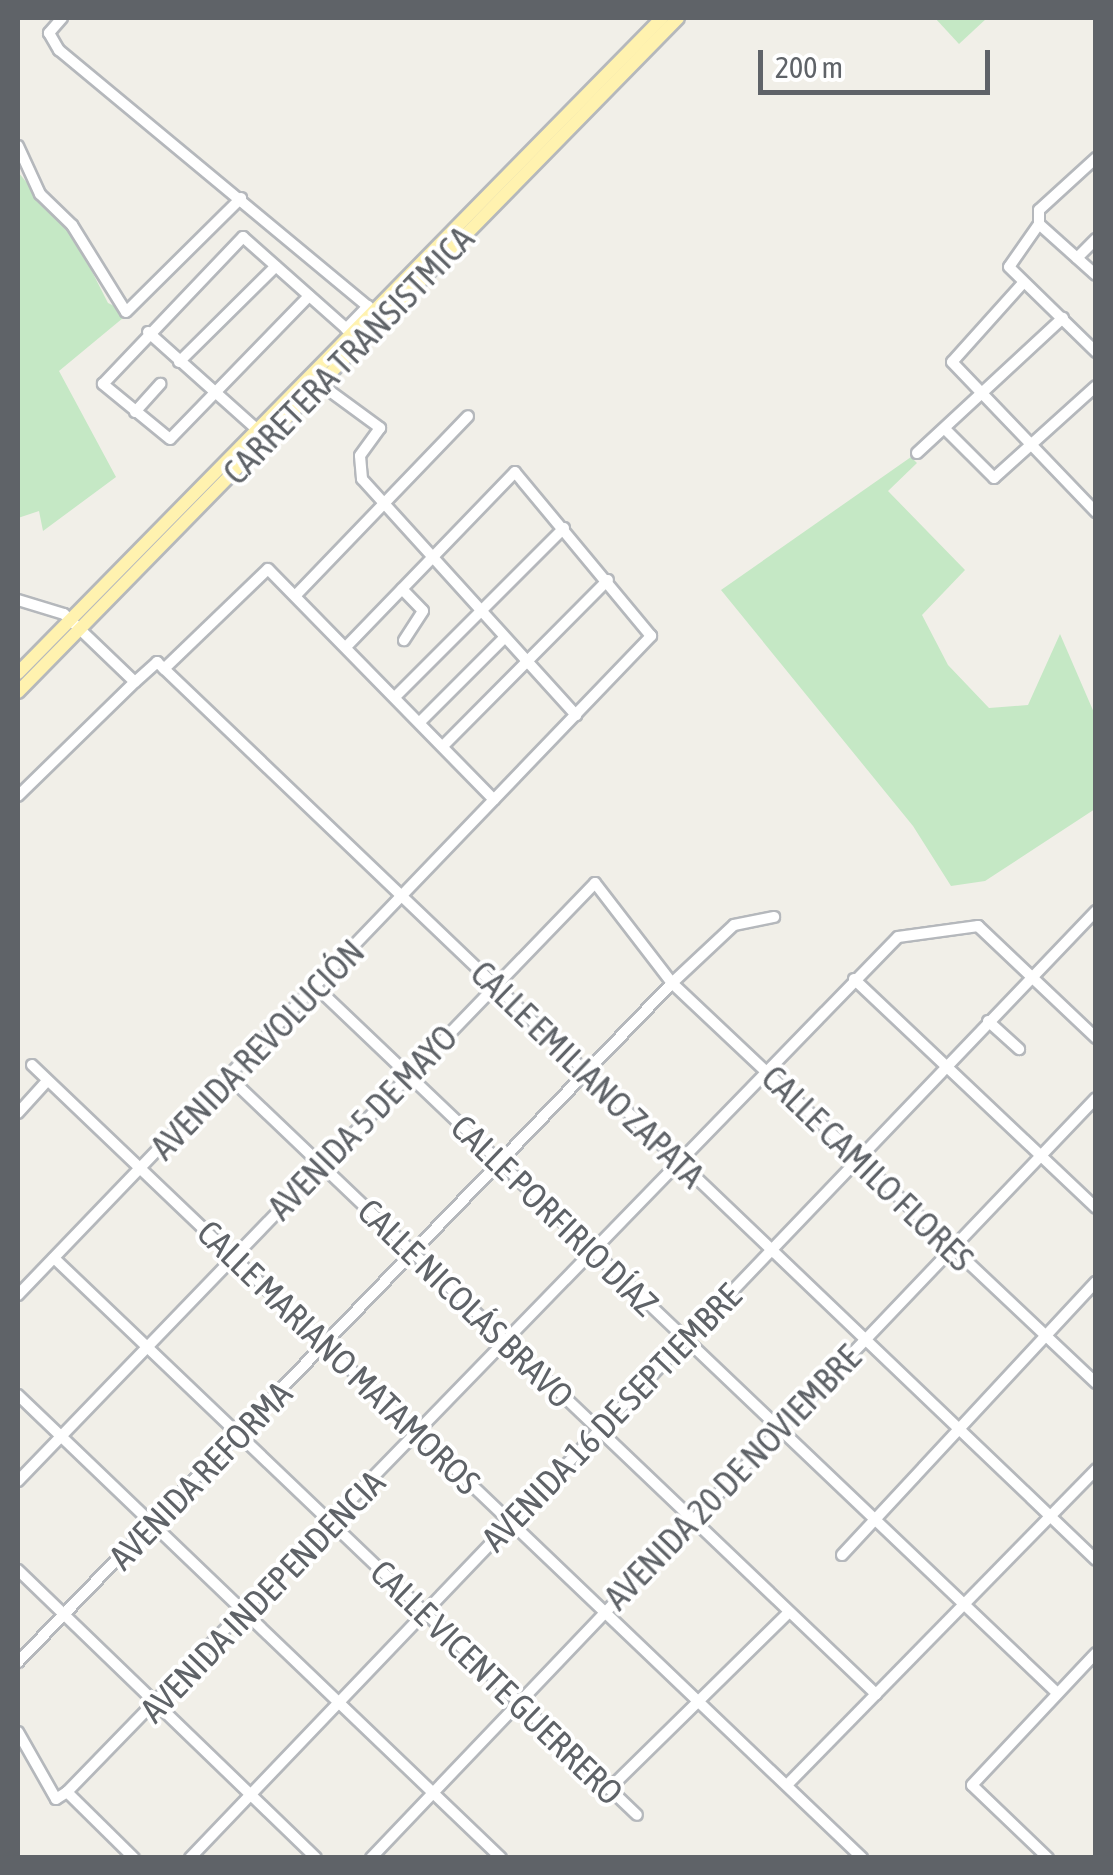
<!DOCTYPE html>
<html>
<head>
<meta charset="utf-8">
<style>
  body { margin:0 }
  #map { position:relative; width:1113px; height:1875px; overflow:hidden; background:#f1efe8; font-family:"Asap Condensed",sans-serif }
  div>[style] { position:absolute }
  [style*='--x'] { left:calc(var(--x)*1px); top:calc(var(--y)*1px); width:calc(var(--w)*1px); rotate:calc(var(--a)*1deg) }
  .green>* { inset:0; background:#c5e8c5 }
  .roads { filter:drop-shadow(2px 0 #b5b8bc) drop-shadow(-2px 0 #b5b8bc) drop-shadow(0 2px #b5b8bc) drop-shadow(0 -2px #b5b8bc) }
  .minor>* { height:10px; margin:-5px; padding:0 5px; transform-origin:5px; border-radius:5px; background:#fff }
  .major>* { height:12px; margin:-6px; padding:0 6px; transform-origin:6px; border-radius:6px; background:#fff2af }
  span { translate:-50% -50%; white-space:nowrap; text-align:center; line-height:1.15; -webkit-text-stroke:8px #fff; paint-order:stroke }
  .street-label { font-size:35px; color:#5f6368 }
  .frame { position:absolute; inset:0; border:20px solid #5f6368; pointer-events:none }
  .scale { position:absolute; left:758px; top:50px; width:232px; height:45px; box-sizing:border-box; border:5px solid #5f6368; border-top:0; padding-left:12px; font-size:30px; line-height:35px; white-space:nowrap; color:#5f6368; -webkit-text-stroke:8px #fff; paint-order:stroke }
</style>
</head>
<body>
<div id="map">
  <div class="green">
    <div style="clip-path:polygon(935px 18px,987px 18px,959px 44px)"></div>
    <div style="clip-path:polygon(18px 172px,78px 244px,108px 303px,129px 313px,59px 371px,116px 477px,43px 531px,39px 511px,18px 518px)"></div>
    <div style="clip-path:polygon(911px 457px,917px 463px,888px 491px,965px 570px,922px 615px,948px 665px,989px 708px,1028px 705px,1060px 634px,1095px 715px,1095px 809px,985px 881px,951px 886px,913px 826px,721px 590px)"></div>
  </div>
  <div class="roads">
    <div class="minor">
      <div style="--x:62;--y:18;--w:20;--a:131"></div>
      <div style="--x:49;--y:33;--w:20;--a:60"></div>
      <div style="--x:59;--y:50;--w:415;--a:39.7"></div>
      <div style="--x:18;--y:146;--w:53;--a:65.4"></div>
      <div style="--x:40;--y:194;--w:45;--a:44.1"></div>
      <div style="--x:72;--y:225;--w:102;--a:58.2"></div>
      <div style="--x:126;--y:312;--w:162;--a:-44.7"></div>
      <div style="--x:1039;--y:224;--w:52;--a:124.9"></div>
      <div style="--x:1009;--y:267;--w:122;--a:44.3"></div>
      <div style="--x:1039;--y:224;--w:14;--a:-90"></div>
      <div style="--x:1039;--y:210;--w:77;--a:-42.4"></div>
      <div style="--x:1039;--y:224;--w:76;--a:41.8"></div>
      <div style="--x:1077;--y:258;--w:27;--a:-45"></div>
      <div style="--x:1023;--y:283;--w:106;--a:131.9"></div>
      <div style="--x:952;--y:362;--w:208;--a:46.2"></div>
      <div style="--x:309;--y:296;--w:199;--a:134.2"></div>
      <div style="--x:170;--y:439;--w:87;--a:-140.6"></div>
      <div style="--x:103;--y:384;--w:203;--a:-46.4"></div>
      <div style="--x:243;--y:237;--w:144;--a:41.6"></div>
      <div style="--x:346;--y:329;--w:32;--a:-46"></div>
      <div style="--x:148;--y:332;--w:153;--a:41.8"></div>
      <div style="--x:179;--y:362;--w:136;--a:-44.7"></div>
      <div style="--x:328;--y:377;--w:12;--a:95"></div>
      <div style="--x:327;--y:389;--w:66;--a:36.3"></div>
      <div style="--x:380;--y:428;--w:34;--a:126"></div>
      <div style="--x:360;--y:456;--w:23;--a:85"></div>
      <div style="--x:362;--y:479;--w:319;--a:47.8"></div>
      <div style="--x:135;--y:412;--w:38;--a:-48"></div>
      <div style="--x:946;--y:430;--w:68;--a:45"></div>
      <div style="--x:994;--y:478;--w:137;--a:-42"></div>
      <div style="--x:917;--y:453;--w:199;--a:-42.8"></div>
      <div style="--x:402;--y:589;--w:30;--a:46"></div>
      <div style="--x:423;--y:611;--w:35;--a:123"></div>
      <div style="--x:296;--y:595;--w:248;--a:-46.1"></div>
      <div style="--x:18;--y:600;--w:48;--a:16.9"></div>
      <div style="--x:64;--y:614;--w:98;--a:43.8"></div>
      <div style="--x:135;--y:682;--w:30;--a:-42"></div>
      <div style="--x:157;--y:662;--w:1299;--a:43.72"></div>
      <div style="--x:164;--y:669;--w:144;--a:-43.9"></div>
      <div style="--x:268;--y:569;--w:323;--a:45.6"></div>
      <div style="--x:395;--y:697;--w:239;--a:-45"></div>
      <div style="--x:420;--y:722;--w:119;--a:-45"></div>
      <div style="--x:443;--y:746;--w:234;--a:-45.2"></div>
      <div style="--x:18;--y:796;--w:163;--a:-44.3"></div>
      <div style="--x:854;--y:979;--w:333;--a:43.4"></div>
      <div style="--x:315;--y:986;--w:1023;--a:43.61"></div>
      <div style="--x:988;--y:1021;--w:42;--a:42.1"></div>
      <div style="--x:32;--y:1065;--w:1148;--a:43.69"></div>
      <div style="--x:230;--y:1078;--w:893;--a:43.64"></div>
      <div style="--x:18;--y:1113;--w:43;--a:-47.8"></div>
      <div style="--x:54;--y:1258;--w:806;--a:43.69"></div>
      <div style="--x:18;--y:1295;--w:914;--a:-46.15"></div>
      <div style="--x:651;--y:636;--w:213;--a:-129.7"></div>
      <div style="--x:515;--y:472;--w:242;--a:134"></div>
      <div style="--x:18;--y:1395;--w:669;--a:43.79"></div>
      <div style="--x:18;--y:1481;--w:831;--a:-46.02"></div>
      <div style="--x:595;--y:883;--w:126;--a:52.4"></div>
      <div style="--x:672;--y:983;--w:583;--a:43.33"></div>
      <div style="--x:842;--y:1555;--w:373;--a:-47.1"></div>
      <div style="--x:18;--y:1570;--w:414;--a:44"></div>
      <div style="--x:18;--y:1662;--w:943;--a:-46.07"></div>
      <div style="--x:672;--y:983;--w:85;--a:-43.1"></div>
      <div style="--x:734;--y:925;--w:41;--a:-11.3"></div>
      <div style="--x:18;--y:1732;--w:77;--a:60.4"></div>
      <div style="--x:56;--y:1799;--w:13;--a:-32"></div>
      <div style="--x:67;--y:1792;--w:1192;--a:-45.82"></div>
      <div style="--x:898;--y:937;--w:81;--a:-7.8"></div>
      <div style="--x:978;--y:926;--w:163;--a:43.5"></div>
      <div style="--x:787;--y:1785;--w:442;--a:-45.6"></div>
      <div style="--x:609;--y:1789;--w:252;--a:-44.5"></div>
      <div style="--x:67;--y:1792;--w:94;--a:44.6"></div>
      <div style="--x:190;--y:1858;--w:1311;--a:-46.27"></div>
      <div style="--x:371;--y:1858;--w:1050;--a:-46.35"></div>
      <div style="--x:1048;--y:1858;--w:105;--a:-136.2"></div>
      <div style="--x:972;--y:1785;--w:181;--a:-46.8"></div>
    </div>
    <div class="major">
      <div style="--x:18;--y:673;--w:919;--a:-45.49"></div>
      <div style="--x:18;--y:692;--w:943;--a:-45.6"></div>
    </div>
  </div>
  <div class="street-label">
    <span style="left:348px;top:355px;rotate:-46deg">CARRETERA TRANSISTMICA</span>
    <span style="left:257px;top:1049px;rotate:-46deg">AVENIDA REVOLUCIÓN</span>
    <span style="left:588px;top:1074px;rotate:44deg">CALLE EMILIANO ZAPATA</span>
    <span style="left:362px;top:1122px;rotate:-46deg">AVENIDA 5 DE MAYO</span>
    <span style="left:868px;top:1168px;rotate:44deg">CALLE CAMILO FLORES</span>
    <span style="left:555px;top:1215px;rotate:44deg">CALLE PORFIRIO DÍAZ</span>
    <span style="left:466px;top:1303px;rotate:44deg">CALLE NICOLÁS BRAVO</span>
    <span style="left:339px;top:1357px;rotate:44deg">CALLE MARIANO MATAMOROS</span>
    <span style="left:611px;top:1417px;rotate:-46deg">AVENIDA 16 DE SEPTIEMBRE</span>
    <span style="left:200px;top:1475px;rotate:-46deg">AVENIDA REFORMA</span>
    <span style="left:732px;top:1477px;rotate:-46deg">AVENIDA 20 DE NOVIEMBRE</span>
    <span style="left:262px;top:1596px;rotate:-46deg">AVENIDA INDEPENDENCIA</span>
    <span style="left:497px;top:1682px;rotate:44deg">CALLE VICENTE GUERRERO</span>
  </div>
  <div class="frame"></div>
  <div class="scale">200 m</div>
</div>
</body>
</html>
